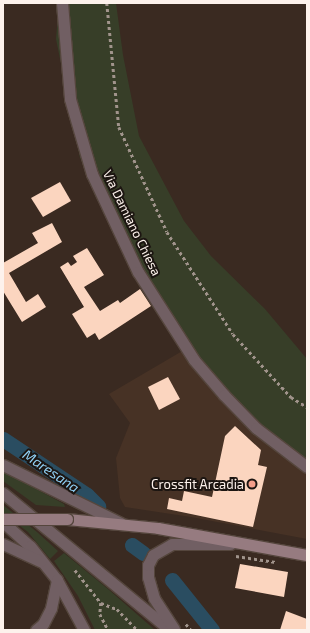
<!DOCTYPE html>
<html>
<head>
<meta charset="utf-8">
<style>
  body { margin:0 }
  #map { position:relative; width:310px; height:633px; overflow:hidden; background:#3a2a21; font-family:"Exo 2",sans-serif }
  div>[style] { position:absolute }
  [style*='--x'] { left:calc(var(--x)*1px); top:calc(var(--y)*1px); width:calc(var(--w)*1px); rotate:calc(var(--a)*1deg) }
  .built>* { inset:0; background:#473225 }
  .green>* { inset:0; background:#373e28 }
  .canal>* { height:15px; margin:-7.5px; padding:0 7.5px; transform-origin:7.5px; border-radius:7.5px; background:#2a4d61 }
  .building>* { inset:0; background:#fbd5bf }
  .path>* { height:2.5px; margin-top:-1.25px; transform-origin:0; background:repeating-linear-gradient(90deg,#a1948c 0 3px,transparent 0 6px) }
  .roads { filter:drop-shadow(1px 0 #55463d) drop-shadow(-1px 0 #55463d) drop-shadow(0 1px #55463d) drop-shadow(0 -1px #55463d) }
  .minor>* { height:11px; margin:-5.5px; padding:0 5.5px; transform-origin:5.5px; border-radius:5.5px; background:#715f63 }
  .tertiary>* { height:11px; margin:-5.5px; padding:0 5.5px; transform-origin:5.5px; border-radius:5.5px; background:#715f63 }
  .secondary>* { height:11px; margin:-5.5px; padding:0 5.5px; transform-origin:5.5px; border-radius:5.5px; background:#967b80 }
  .bridges { filter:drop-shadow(1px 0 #55463d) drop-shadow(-1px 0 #55463d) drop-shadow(0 1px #55463d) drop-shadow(0 -1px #55463d) }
  .secondary-bridge>* { height:11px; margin:-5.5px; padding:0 5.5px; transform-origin:5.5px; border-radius:5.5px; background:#967b80 }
  .dots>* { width:11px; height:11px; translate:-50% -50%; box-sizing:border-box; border:2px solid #1c1511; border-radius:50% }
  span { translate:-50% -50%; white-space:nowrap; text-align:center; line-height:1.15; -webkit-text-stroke:4px #1c1511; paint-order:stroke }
  .street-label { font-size:13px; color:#fdf2ec }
  .poi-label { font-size:13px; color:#fdf2ec }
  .right { translate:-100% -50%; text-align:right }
  .water-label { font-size:14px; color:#91d1f5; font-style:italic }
  .frame { position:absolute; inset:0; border:4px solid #fdf2ec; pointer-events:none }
</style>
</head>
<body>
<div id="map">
  <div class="built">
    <div style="clip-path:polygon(184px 350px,307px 462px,307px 539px,191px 517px,125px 507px,120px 498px,116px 458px,130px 423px,109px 394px)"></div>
  </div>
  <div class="green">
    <div style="clip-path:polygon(59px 3px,116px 3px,123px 55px,139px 136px,184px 221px,211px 256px,265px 309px,307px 359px,307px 462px,270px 444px,200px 375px,130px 268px,80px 158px,56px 39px)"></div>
    <div style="clip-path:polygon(3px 471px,64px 504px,65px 507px,36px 505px,3px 481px)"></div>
    <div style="clip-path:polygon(3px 505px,37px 532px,58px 551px,50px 559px,28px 532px,3px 513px)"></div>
    <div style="clip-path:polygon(64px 553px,108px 589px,155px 630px,95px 630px,78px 596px,54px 561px)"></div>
  </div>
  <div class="canal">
    <div style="--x:3;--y:439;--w:101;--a:33.7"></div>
    <div style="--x:87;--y:495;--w:16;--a:45"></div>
    <div style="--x:132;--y:545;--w:14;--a:36"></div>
    <div style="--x:172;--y:580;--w:64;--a:51.3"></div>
  </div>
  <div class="building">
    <div style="clip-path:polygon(60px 182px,71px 201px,43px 217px,31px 198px)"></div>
    <div style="clip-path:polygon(52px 223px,62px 242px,9px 273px,26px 302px,38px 294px,46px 307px,22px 322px,3px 291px,3px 263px,38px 243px,32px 233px)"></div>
    <div style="clip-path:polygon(87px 248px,104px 275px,84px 287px,100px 311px,118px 300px,120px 303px,140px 289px,151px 306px,99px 340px,95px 333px,87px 338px,72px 314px,84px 307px,60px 267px,68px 262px,71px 266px,77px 262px,73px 256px)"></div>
    <div style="clip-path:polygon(168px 377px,180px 399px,159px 410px,148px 387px)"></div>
    <div style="clip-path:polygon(235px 426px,261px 450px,258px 465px,267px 467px,253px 527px,167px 509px,169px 498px,182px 501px,184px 491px,212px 497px,225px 436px)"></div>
    <div style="clip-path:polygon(240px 564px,288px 572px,284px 597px,235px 588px)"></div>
    <div style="clip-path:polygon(286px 611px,307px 619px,307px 630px,280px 630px)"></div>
  </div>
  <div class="path">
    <div style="--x:107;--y:3;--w:125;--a:84.5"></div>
    <div style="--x:119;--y:127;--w:115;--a:65.4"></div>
    <div style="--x:167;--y:232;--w:121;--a:57.1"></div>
    <div style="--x:233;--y:334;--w:86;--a:47.4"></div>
    <div style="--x:291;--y:397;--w:19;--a:32"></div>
    <div style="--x:236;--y:556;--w:40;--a:8.5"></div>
    <div style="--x:75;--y:570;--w:42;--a:51.8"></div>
    <div style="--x:101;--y:603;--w:11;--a:95"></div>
    <div style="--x:100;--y:614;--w:18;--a:63"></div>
    <div style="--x:101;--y:603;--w:17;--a:21"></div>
    <div style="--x:117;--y:609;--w:29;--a:46"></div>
    <div style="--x:186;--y:624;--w:8;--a:50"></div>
  </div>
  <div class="roads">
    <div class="minor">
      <div style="--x:62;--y:3;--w:96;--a:85.2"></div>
      <div style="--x:70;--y:99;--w:78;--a:73.7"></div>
      <div style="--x:92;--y:174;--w:108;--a:64.9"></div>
      <div style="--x:138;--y:272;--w:104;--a:57.5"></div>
      <div style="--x:194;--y:360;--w:46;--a:49.4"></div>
      <div style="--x:224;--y:395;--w:46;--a:45.9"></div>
      <div style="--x:256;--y:428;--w:64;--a:37.4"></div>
    </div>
    <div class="tertiary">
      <div style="--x:3;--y:465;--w:131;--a:26.2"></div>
      <div style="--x:3;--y:493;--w:216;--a:39.4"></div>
      <div style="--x:3;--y:522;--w:36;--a:42"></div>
      <div style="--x:30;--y:546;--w:43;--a:51.5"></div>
      <div style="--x:57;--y:580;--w:57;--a:61.6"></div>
      <div style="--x:3;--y:544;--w:41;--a:24.7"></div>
      <div style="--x:174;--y:629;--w:37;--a:-123"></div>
      <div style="--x:154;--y:598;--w:22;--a:-106"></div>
      <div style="--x:148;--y:577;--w:12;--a:-90"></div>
      <div style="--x:148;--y:565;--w:11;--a:-63"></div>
      <div style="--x:153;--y:555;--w:22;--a:-30"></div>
      <div style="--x:172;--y:544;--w:58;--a:0"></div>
      <div style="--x:36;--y:630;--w:9;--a:-41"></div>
      <div style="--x:43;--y:624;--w:18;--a:-63"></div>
      <div style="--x:51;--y:608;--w:29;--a:-78"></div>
    </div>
    <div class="secondary">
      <div style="--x:67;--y:519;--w:91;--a:5.6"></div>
      <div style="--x:158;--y:528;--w:151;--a:10.3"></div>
    </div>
  </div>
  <div class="bridges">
    <div class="secondary-bridge">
      <div style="--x:3;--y:519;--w:64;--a:0"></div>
    </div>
  </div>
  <div class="dots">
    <div style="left:252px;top:484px;background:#f49e8a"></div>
  </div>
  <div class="street-label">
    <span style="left:132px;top:223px;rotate:64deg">Via Damiano Chiesa</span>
  </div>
  <div class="poi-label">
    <span class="right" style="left:244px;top:484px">Crossfit Arcadia</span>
  </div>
  <div class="water-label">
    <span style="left:51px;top:471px;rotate:34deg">Maresana</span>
  </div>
  <div class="frame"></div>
</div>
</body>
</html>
